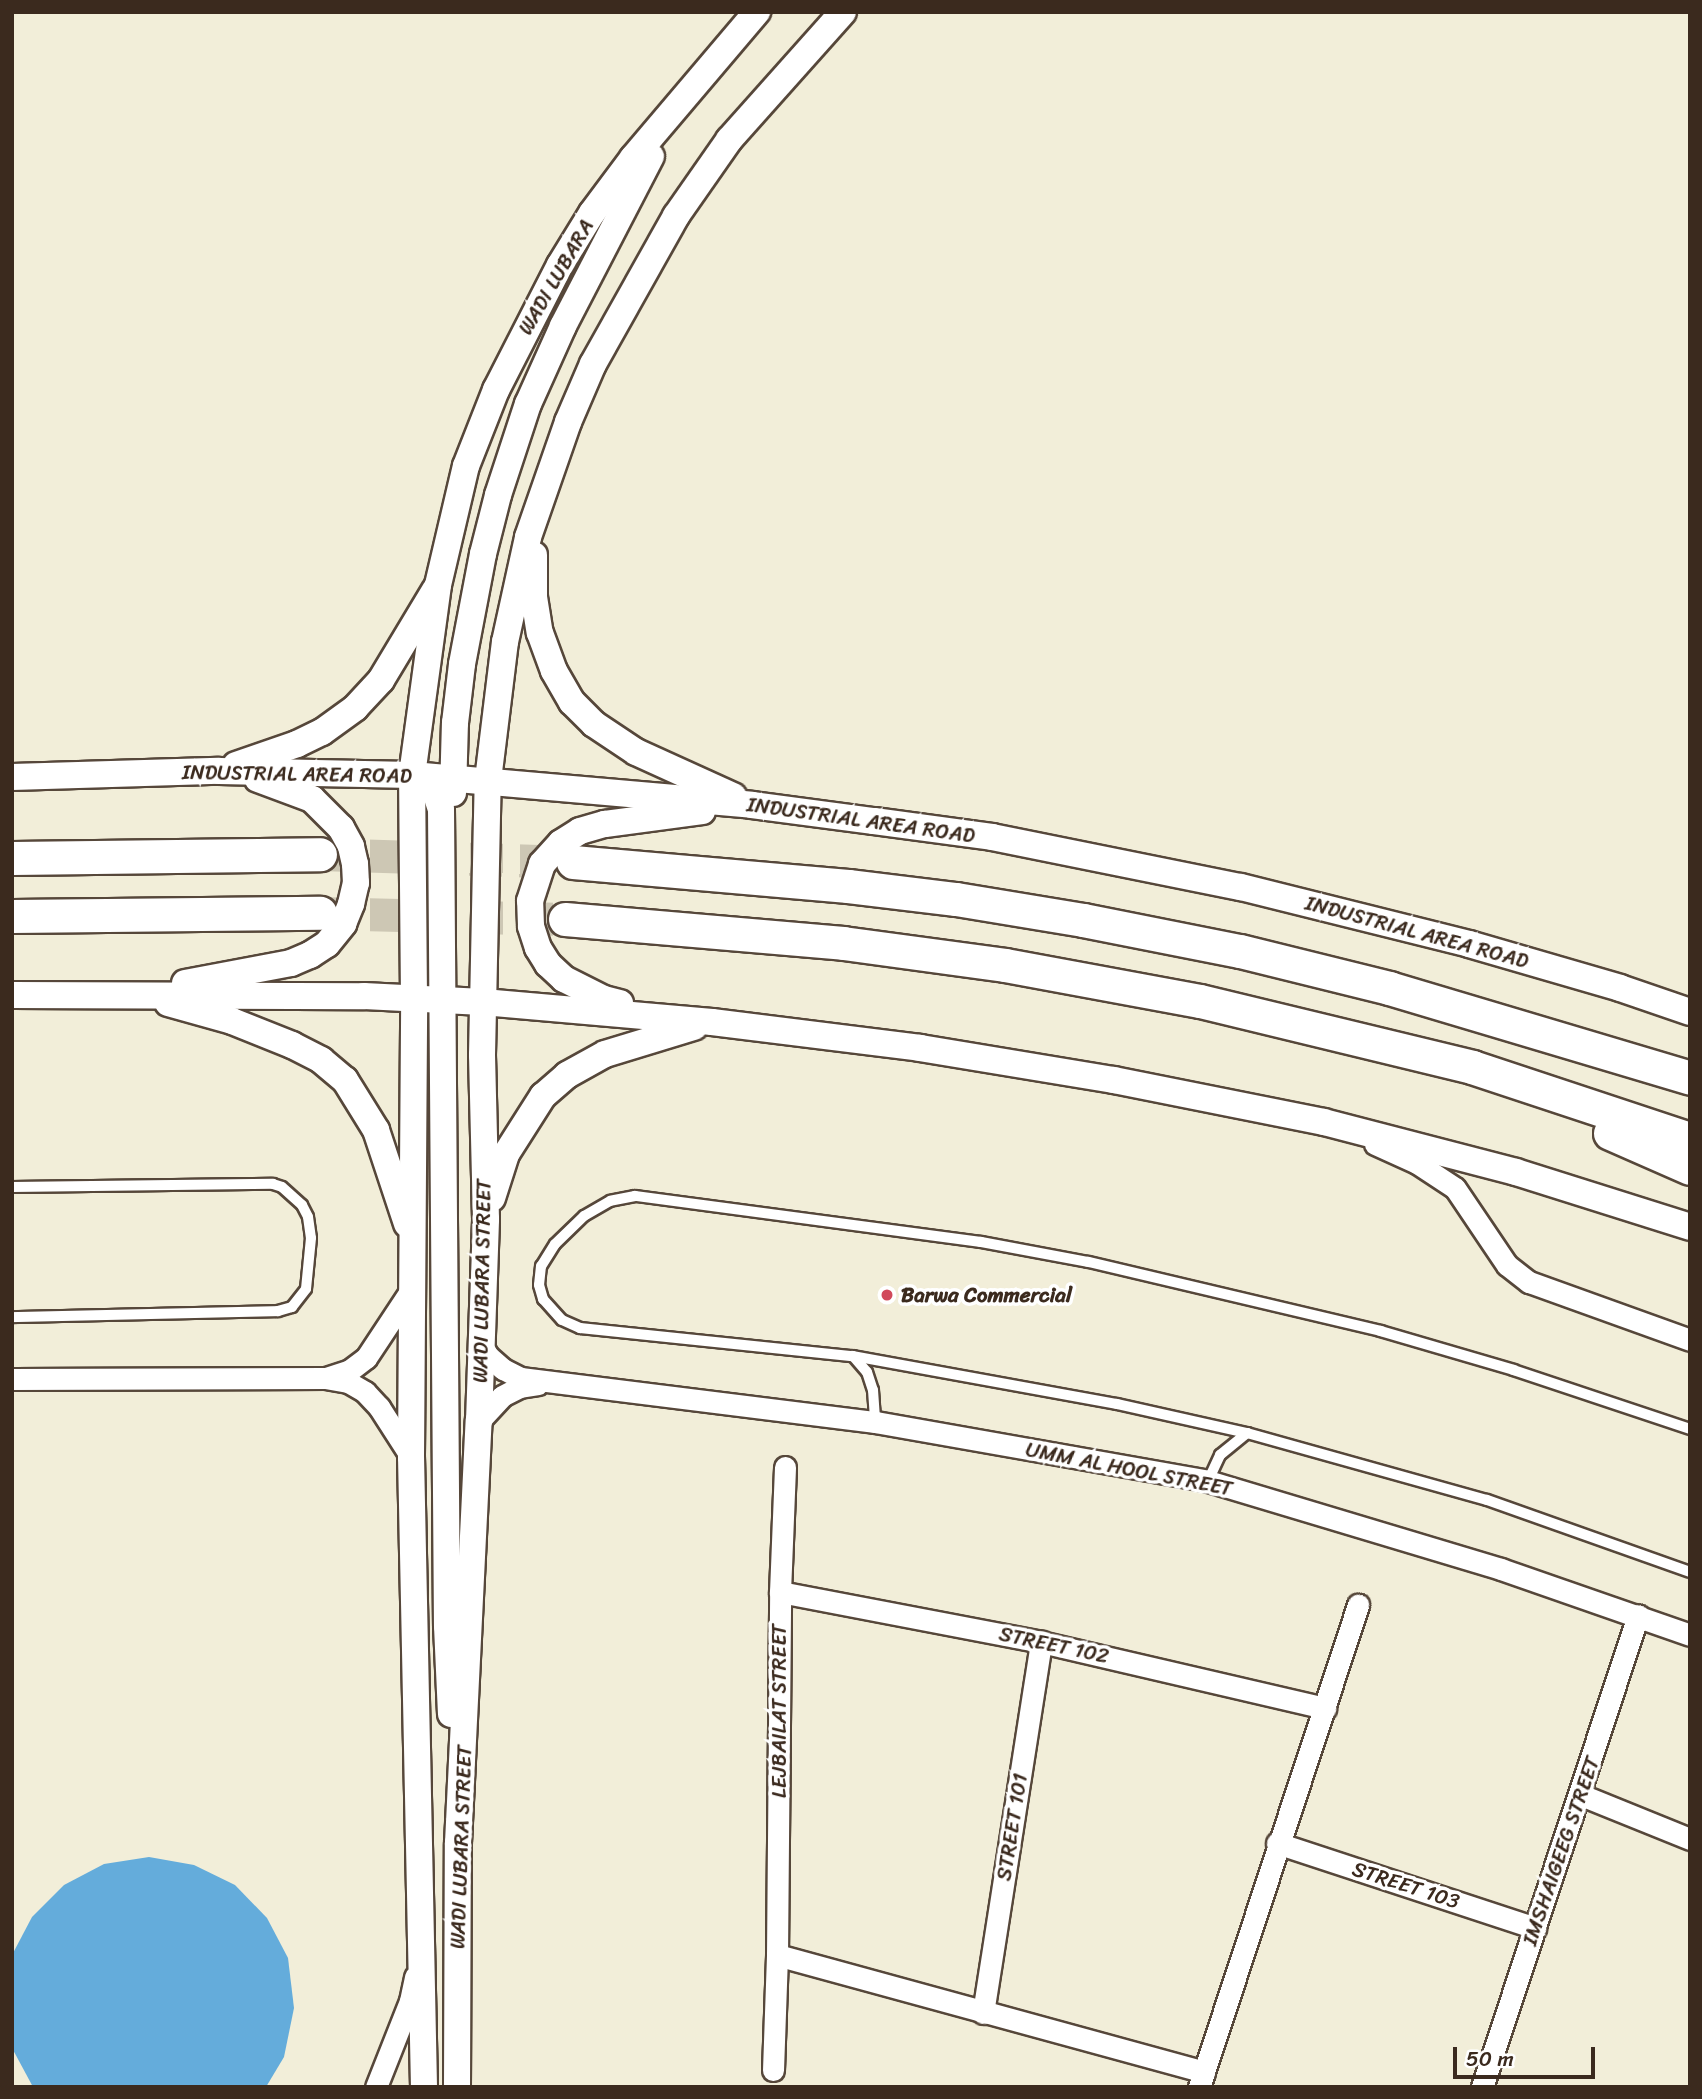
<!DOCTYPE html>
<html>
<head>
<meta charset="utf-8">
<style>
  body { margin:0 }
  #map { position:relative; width:1702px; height:2099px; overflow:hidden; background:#f2eed9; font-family:Sriracha,sans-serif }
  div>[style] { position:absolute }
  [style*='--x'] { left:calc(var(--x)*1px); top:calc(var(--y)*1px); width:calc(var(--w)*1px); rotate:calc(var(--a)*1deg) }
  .water>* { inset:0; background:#64acdb }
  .trunk-tunnel>* { height:33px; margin-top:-16.5px; transform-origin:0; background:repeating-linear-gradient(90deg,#cdc7b4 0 33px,transparent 0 50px) }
  .roads { filter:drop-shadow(2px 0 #56473a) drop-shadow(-2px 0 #56473a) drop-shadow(0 2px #56473a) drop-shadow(0 -2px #56473a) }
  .service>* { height:10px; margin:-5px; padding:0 5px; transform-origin:5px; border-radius:5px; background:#fff }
  .minor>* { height:21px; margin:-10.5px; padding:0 10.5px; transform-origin:10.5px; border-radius:10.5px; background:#fff }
  .tertiary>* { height:26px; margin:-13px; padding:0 13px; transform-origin:13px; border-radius:13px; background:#fff }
  .trunk>* { height:33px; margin:-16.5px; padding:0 16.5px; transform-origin:16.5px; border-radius:16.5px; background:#fff }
  .dots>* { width:19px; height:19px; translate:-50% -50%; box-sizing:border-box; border:4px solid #fff; border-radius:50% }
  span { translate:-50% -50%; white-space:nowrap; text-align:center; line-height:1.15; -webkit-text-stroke:7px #fff; paint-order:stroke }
  .street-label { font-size:21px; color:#3b2a1e }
  .poi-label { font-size:21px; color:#3b2a1e; font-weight:700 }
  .left { translate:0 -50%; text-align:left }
  .frame { position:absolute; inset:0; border:14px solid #3b2a1e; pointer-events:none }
  .scale { position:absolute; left:1453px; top:2047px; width:142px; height:32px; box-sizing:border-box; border:4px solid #3b2a1e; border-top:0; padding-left:9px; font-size:21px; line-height:24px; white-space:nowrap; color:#3b2a1e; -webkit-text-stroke:5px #fff; paint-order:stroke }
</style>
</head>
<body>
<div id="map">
  <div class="water">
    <div style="clip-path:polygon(149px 1857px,194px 1865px,235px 1885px,267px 1918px,288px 1958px,294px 2008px,284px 2057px,266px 2087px,33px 2087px,12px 2048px,12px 1955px,32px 1917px,64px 1885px,104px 1864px)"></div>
  </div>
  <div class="trunk-tunnel">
    <div style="--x:320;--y:854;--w:253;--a:1.8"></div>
    <div style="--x:320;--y:913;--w:245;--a:1.4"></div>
  </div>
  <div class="roads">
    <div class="service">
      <div style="--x:12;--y:1187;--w:261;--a:-0.7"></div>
      <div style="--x:273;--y:1184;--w:9;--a:18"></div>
      <div style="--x:282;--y:1187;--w:27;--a:42"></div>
      <div style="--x:302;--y:1205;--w:13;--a:63"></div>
      <div style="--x:308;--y:1217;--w:21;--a:82"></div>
      <div style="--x:311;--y:1238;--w:51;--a:95.6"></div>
      <div style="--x:306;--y:1289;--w:23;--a:128"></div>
      <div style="--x:292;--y:1307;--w:15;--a:164"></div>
      <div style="--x:278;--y:1311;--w:266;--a:178.7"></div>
      <div style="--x:853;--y:1356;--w:21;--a:49"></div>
      <div style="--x:867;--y:1372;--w:19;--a:72"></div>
      <div style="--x:873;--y:1390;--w:32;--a:86"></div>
      <div style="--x:1690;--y:1429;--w:186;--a:-161.5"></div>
      <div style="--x:1514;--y:1370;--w:139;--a:-163.7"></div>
      <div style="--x:1381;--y:1331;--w:301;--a:-166.7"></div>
      <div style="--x:1088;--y:1262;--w:109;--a:-169.4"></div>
      <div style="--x:981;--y:1242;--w:349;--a:-172.4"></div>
      <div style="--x:635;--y:1196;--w:25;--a:169"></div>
      <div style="--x:610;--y:1201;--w:30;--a:150"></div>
      <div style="--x:584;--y:1216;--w:40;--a:136"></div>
      <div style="--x:555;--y:1244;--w:26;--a:122"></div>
      <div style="--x:541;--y:1266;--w:19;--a:96"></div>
      <div style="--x:539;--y:1285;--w:15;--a:74"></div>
      <div style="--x:543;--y:1299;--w:28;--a:48"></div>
      <div style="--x:562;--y:1320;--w:20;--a:24"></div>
      <div style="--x:580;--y:1328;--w:274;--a:5.9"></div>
      <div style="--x:853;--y:1356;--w:268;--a:10.3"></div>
      <div style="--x:1117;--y:1404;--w:133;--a:12.6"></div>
      <div style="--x:1247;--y:1433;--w:249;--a:15.6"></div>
      <div style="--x:1487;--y:1500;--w:215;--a:19.5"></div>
      <div style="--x:1208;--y:1481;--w:29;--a:-65"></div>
      <div style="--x:1220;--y:1455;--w:35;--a:-39"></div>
    </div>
    <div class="minor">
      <div style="--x:1375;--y:1144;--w:46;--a:24.3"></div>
      <div style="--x:1417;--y:1163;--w:45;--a:33.3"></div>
      <div style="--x:1455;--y:1188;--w:93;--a:56"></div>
      <div style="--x:1507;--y:1265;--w:28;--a:38"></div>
      <div style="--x:1529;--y:1282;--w:171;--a:19.8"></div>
      <div style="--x:481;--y:1344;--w:14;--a:60"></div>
      <div style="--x:488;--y:1356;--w:20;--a:41"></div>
      <div style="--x:503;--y:1369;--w:20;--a:27"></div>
      <div style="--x:521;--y:1378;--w:357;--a:7.1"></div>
      <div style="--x:875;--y:1422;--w:338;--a:10"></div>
      <div style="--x:1208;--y:1481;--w:306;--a:16.7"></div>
      <div style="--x:1501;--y:1569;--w:200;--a:19.2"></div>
      <div style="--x:326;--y:1378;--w:25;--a:-18"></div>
      <div style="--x:350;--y:1370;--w:20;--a:-37"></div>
      <div style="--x:366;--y:1358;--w:82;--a:-56.5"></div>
      <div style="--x:12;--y:1379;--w:313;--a:-0.2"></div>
      <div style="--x:325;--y:1378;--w:23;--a:10"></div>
      <div style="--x:348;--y:1382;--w:20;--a:30"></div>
      <div style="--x:365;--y:1392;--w:21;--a:47"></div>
      <div style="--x:379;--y:1407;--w:59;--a:57.4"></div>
      <div style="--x:479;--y:1421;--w:34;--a:-47"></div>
      <div style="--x:502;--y:1396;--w:20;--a:-27"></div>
      <div style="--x:520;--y:1387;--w:18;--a:-9"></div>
      <div style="--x:780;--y:1592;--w:266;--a:10.8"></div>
      <div style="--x:1041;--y:1642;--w:292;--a:13.1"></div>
      <div style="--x:1581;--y:1795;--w:118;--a:22"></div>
      <div style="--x:1277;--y:1843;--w:272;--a:18.2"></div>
      <div style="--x:777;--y:1955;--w:443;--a:15.3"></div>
      <div style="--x:983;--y:2013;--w:376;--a:-81.1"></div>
      <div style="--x:773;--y:2070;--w:115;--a:-88"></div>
      <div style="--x:777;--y:1955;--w:363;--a:-89.5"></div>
      <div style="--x:780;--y:1592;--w:125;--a:-87.7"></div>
      <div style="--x:376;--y:2087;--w:92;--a:-68.4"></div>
      <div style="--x:410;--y:2001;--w:25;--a:-78"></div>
      <div style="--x:1199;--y:2087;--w:508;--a:-71.74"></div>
      <div style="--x:1482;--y:2087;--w:497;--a:-71.7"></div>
    </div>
    <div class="tertiary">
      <div style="--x:534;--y:555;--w:42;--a:90"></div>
      <div style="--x:534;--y:597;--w:36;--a:81"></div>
      <div style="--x:540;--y:633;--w:40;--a:69.8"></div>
      <div style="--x:554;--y:671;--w:36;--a:60"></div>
      <div style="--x:572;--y:702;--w:31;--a:45"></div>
      <div style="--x:594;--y:724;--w:50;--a:33.7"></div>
      <div style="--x:636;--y:752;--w:107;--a:24.4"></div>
      <div style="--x:236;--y:765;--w:65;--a:-19"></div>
      <div style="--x:297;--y:744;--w:28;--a:-26"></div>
      <div style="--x:322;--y:732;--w:41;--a:-36"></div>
      <div style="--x:355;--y:708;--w:38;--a:-47"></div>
      <div style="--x:381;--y:680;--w:105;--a:-59"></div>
      <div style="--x:412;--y:775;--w:11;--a:15"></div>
      <div style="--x:423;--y:778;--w:15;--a:42"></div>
      <div style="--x:434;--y:788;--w:22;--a:72"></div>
      <div style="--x:441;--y:809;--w:817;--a:89.58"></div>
      <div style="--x:447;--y:1626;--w:88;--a:87.4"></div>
      <div style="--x:12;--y:777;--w:207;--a:-1.7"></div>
      <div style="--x:219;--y:771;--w:193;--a:1.2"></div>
      <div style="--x:412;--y:775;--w:341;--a:5"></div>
      <div style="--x:752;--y:805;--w:123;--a:7.5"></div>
      <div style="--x:874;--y:821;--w:119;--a:7.7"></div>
      <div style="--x:992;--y:837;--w:254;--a:11.4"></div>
      <div style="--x:1241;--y:887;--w:235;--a:14"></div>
      <div style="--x:1469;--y:944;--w:157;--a:16.2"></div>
      <div style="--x:1620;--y:988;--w:74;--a:18.9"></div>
      <div style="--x:453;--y:793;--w:70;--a:-88.4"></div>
      <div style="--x:455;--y:723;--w:59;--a:-83.2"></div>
      <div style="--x:462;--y:664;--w:112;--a:-79.2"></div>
      <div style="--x:483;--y:554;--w:61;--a:-75.7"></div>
      <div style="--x:498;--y:495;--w:96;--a:-71.8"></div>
      <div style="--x:528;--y:404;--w:85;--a:-65.8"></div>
      <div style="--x:563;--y:326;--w:191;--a:-62.6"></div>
      <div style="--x:185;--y:983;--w:108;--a:-10.7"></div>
      <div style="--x:291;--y:963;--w:21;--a:-23"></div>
      <div style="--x:310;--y:955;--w:20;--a:-33"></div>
      <div style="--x:327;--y:944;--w:26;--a:-51"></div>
      <div style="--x:343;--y:924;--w:22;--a:-68"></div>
      <div style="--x:351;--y:904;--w:22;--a:-77"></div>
      <div style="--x:356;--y:883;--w:19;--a:-93"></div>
      <div style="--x:355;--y:864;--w:18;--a:-103"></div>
      <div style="--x:351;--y:846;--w:21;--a:-119"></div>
      <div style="--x:341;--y:828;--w:41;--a:-135"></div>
      <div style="--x:312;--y:799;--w:58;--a:-159.7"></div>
      <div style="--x:12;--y:995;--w:352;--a:0.2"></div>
      <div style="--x:364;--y:996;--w:119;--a:2.9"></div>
      <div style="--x:483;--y:1002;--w:230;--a:5"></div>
      <div style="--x:712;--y:1022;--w:210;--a:7.1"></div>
      <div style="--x:920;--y:1048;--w:197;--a:9.4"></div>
      <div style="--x:1114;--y:1080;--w:214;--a:11.3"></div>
      <div style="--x:1324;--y:1122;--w:198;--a:14.6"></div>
      <div style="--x:1516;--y:1172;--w:182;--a:17.5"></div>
      <div style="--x:168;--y:1003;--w:66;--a:15.7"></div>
      <div style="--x:232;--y:1021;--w:65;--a:21.8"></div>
      <div style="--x:292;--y:1045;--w:33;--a:27"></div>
      <div style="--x:321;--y:1060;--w:31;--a:40"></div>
      <div style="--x:345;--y:1080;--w:59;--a:58.2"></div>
      <div style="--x:376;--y:1130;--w:99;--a:71.7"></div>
      <div style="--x:620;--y:1003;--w:16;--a:-166"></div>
      <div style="--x:604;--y:999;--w:45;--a:-153.4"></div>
      <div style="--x:564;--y:979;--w:22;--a:-137"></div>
      <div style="--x:548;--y:964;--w:19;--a:-122"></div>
      <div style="--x:538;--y:948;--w:23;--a:-108"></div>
      <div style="--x:531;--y:926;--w:25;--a:-92"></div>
      <div style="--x:530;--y:901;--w:39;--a:-72"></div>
      <div style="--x:542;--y:864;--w:28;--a:-48"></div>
      <div style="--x:561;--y:843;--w:22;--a:-32"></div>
      <div style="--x:580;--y:831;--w:26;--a:-16"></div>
      <div style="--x:605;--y:824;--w:98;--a:-7.6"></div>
      <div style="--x:492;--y:1198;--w:46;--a:-72.3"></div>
      <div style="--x:506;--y:1154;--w:69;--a:-57.5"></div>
      <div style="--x:543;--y:1096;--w:32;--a:-41"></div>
      <div style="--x:567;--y:1075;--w:43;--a:-28.9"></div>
      <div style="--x:605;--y:1054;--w:93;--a:-16.9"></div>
      <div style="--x:424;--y:2087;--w:630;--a:-91.18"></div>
      <div style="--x:411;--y:1457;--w:458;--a:-89.6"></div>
      <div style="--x:414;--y:999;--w:224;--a:-90.5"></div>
      <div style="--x:412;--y:775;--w:192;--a:-82.2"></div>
      <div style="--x:438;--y:585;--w:122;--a:-76.8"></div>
      <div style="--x:466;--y:466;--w:82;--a:-68.5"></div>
      <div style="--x:496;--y:390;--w:140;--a:-62.9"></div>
      <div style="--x:560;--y:265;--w:61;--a:-58.4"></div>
      <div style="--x:592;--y:213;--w:69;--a:-53.3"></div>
      <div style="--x:633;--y:158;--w:192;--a:-49.7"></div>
      <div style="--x:457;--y:2087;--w:244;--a:-89.8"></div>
      <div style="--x:458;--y:1843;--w:423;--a:-87.2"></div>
      <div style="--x:479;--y:1421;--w:202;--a:-88"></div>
      <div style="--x:486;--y:1219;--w:164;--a:-91.4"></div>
      <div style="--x:482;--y:1055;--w:275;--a:-88.8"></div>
      <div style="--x:488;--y:780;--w:139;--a:-83"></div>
      <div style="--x:505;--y:642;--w:107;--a:-77.6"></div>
      <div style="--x:528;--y:537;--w:122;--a:-70.8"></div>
      <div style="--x:568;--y:422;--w:63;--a:-66.7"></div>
      <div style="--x:593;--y:364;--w:170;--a:-60.7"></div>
      <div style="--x:676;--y:216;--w:93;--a:-55.1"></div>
      <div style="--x:729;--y:140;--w:171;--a:-48.3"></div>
    </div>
    <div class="trunk">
      <div style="--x:12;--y:858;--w:308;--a:-0.7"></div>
      <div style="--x:573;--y:862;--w:276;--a:5"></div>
      <div style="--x:848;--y:886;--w:109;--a:6.9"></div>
      <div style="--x:956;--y:899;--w:129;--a:9.4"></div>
      <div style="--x:1083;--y:920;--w:160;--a:11.2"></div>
      <div style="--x:1240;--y:951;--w:154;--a:13.9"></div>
      <div style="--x:1389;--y:988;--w:314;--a:16.6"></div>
      <div style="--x:12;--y:916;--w:308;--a:-0.6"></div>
      <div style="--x:565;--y:919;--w:279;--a:4.9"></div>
      <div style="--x:843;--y:943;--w:163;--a:7.7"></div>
      <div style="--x:1005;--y:965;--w:198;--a:10.5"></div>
      <div style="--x:1200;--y:1001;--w:280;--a:13.6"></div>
      <div style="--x:1472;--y:1067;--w:230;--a:18.3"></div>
      <div style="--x:1610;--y:1133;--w:87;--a:23.6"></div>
    </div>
  </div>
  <div class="dots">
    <div style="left:887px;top:1295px;background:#d1495b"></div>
  </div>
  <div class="street-label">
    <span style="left:556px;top:277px;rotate:-60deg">WADI LUBARA</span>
    <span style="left:297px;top:774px;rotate:1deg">INDUSTRIAL AREA ROAD</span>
    <span style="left:861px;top:820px;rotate:8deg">INDUSTRIAL AREA ROAD</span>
    <span style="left:1417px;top:932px;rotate:15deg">INDUSTRIAL AREA ROAD</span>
    <span style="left:482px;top:1281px;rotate:-89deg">WADI LUBARA STREET</span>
    <span style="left:1129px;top:1469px;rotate:11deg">UMM AL HOOL STREET</span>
    <span style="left:1054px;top:1645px;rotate:12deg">STREET 102</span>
    <span style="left:779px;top:1711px;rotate:-90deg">LEJBAILAT STREET</span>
    <span style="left:1012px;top:1827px;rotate:-81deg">STREET 101</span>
    <span style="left:461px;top:1847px;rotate:-88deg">WADI LUBARA STREET</span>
    <span style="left:1561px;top:1851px;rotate:-71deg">IMSHAIGEEG STREET</span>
    <span style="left:1406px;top:1885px;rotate:18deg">STREET 103</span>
  </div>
  <div class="poi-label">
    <span class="left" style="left:901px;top:1295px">Barwa Commercial</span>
  </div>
  <div class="frame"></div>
  <div class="scale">50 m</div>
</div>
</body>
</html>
